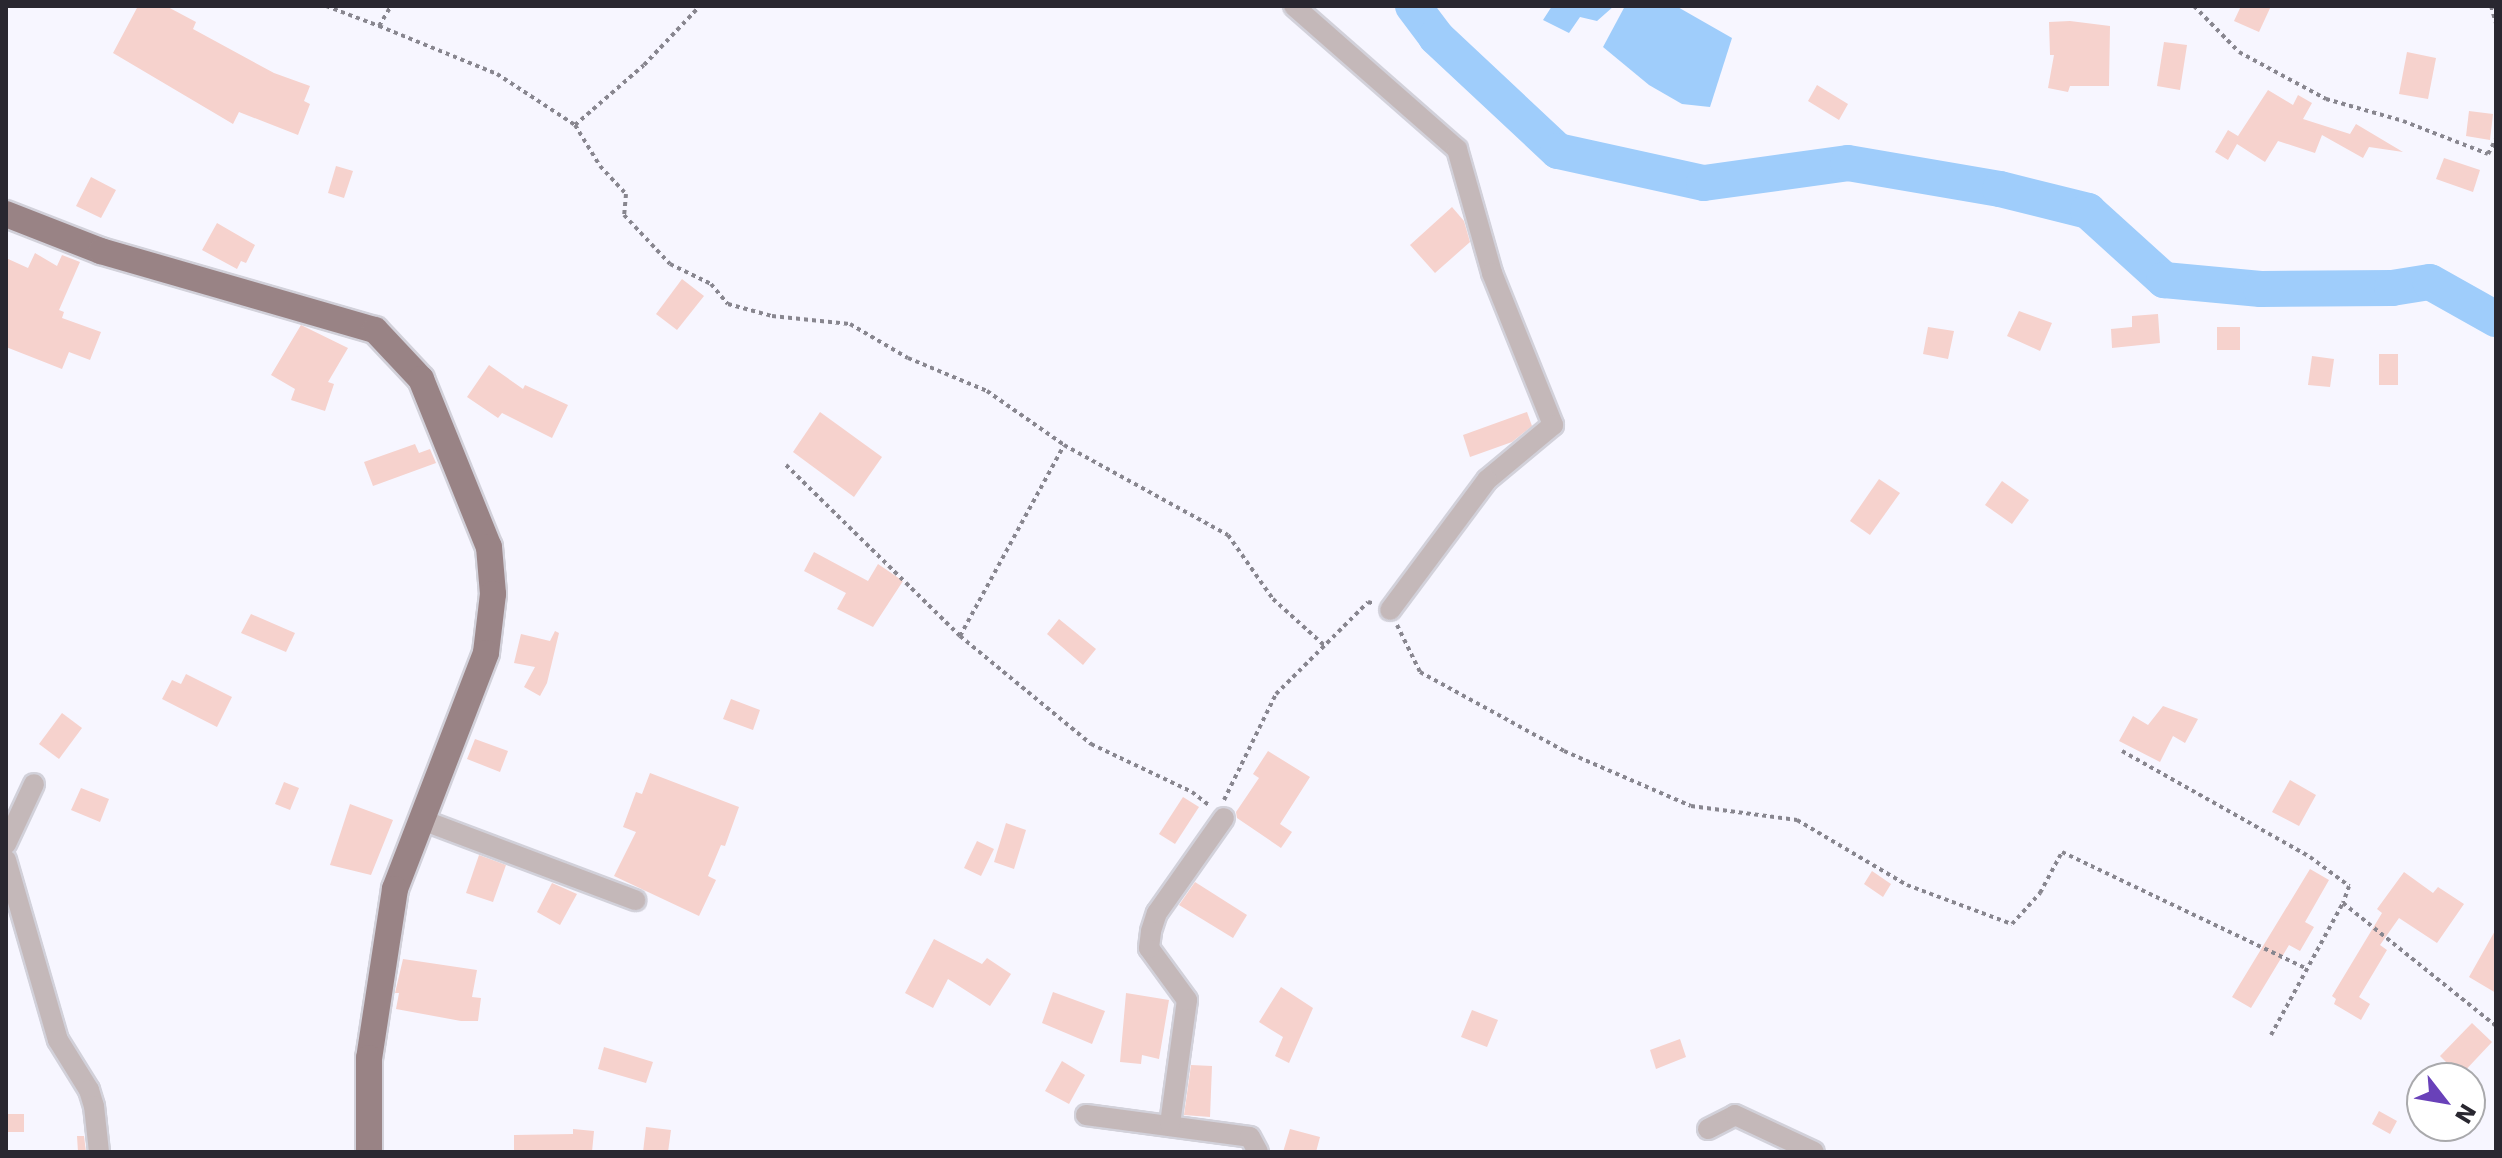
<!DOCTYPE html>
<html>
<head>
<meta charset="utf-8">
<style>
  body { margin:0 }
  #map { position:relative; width:2502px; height:1158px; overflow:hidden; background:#f7f6ff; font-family:"DejaVu Sans",sans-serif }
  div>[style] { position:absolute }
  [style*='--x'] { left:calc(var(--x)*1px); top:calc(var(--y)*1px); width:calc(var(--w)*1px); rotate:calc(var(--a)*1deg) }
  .water>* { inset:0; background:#9fcdfb }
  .river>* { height:36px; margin:-18px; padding:0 18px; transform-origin:18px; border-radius:18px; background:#9fcdfb }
  .building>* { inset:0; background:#f6d2cd }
  .path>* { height:4px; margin-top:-2px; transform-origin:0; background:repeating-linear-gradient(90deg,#88868f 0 4px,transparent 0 8px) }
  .roads { filter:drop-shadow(2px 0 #d2d1da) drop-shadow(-2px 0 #d2d1da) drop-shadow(0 2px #d2d1da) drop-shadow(0 -2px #d2d1da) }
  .minor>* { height:20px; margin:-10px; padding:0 10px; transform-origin:10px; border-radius:10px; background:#c4b8b9 }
  .major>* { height:26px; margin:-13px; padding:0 13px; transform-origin:13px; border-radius:13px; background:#998385 }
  span { translate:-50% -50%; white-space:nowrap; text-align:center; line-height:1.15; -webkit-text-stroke:6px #fff; paint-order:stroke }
  .frame { position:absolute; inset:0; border:8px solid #292730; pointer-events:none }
  .north { position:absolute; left:2406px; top:1062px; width:80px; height:80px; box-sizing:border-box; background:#fff; border:2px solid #a9a9ac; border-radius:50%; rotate:121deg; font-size:22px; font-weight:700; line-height:32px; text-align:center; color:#292730 }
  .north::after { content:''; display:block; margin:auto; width:28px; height:36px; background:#6941b9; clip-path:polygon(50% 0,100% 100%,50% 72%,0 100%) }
</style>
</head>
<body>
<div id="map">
  <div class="water">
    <div style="clip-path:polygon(1552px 6px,1614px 6px,1597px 21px,1580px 17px,1569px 33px,1543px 20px)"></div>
    <div style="clip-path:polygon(1625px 6px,1676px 6px,1732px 38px,1710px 107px,1682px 104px,1649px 85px,1603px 47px)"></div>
  </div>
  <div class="river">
    <div style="--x:1413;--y:6;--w:39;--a:53"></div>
    <div style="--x:1436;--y:37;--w:167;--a:43.1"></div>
    <div style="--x:1558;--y:151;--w:149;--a:12.4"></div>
    <div style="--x:1704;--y:183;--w:145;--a:-7.9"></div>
    <div style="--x:1848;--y:163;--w:154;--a:9.7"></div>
    <div style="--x:2000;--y:189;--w:91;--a:14"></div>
    <div style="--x:2088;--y:211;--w:103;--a:42.2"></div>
    <div style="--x:2164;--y:280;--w:97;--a:5.3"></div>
    <div style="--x:2261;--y:289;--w:131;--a:-0.4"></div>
    <div style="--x:2392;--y:288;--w:38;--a:-9"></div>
    <div style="--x:2430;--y:282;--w:76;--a:29.3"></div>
  </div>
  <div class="building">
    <div style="clip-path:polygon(138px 6px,166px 6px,196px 22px,193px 29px,274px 73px,310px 86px,304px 101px,310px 104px,298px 135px,239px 112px,233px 124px,113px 53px)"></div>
    <div style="clip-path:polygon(2241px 6px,2271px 6px,2259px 32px,2234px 21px)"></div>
    <div style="clip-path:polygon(2070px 21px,2110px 26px,2109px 86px,2070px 86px,2068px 92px,2048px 88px,2054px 55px,2050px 55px,2049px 22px)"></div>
    <div style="clip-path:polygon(2164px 42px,2187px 45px,2180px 90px,2157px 86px)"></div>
    <div style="clip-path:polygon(2407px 52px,2436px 58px,2428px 99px,2399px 94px)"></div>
    <div style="clip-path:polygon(1817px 85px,1848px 104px,1839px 120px,1808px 101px)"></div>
    <div style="clip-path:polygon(2268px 90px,2293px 105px,2298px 95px,2312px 103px,2303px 119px,2350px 134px,2356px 124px,2403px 152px,2369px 147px,2363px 158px,2322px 135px,2315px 153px,2278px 141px,2265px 162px,2237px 144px,2228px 160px,2215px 152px,2228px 130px,2238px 136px)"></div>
    <div style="clip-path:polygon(2469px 111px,2493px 114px,2490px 140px,2466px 136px)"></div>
    <div style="clip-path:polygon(2444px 158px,2480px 170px,2473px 192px,2436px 179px)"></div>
    <div style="clip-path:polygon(336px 166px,353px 171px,344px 198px,328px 193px)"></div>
    <div style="clip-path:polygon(91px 177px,116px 190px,101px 218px,76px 206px)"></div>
    <div style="clip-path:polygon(1452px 207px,1464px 221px,1470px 242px,1435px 273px,1410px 245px)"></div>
    <div style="clip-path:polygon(217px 223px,255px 245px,246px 263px,241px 261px,237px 269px,202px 250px)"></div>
    <div style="clip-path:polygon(35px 253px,57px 266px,62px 255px,80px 262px,59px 310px,64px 312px,62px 318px,101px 332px,90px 360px,69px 352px,62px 369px,6px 347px,6px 258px,28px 268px)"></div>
    <div style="clip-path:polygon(682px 279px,704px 296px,677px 330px,656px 314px)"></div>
    <div style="clip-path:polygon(2019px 311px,2052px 323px,2040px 351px,2007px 336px)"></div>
    <div style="clip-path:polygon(2158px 314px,2160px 343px,2112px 348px,2111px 329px,2132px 327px,2132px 316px)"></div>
    <div style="clip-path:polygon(301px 325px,348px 348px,328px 382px,334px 384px,325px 411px,291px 400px,295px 389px,271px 375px)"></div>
    <div style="clip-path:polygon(1928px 327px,1954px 331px,1948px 359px,1923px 354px)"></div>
    <div style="clip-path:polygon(2217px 327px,2240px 327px,2240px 350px,2217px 350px)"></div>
    <div style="clip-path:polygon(2379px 354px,2398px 354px,2398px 385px,2379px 385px)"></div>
    <div style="clip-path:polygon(2312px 356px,2334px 359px,2330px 387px,2308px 385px)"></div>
    <div style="clip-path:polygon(489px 365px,523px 389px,525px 385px,568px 405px,552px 438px,502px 413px,498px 418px,467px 397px)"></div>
    <div style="clip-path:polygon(820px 412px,882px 457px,854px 497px,793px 452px)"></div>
    <div style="clip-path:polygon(1527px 412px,1532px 426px,1512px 442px,1470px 457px,1463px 435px)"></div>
    <div style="clip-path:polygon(415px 444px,419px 453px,430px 449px,436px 463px,373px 486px,364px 462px)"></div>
    <div style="clip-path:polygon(1879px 479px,1900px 493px,1870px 535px,1850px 521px)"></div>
    <div style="clip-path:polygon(2002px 481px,2029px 500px,2012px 524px,1985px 505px)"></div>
    <div style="clip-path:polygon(814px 552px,868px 581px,878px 564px,903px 581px,873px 627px,837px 609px,846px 593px,804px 571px)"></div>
    <div style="clip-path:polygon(251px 614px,295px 633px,286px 652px,241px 633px)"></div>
    <div style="clip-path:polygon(1059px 619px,1096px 649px,1083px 665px,1047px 634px)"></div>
    <div style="clip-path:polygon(555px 631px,559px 633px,547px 683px,540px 696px,524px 687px,535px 667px,514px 663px,521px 634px,550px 641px)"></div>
    <div style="clip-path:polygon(186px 674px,232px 697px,217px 727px,162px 699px,172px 680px,181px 684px)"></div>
    <div style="clip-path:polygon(731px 699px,760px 710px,753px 730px,723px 719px)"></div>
    <div style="clip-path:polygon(2163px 706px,2198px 719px,2185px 743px,2173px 736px,2160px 762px,2119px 741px,2133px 716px,2148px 725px)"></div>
    <div style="clip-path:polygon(62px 713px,82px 728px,59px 759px,39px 744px)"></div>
    <div style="clip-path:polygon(475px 739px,508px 751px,500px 772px,467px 759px)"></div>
    <div style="clip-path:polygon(1268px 751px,1310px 777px,1280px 824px,1292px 832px,1281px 848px,1237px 818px,1236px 812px,1259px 778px,1253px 774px)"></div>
    <div style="clip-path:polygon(650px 773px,739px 807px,725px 846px,721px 845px,708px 876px,716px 880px,699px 916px,614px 876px,636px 832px,623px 827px,636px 792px,642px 794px)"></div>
    <div style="clip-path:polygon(2290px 780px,2316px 795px,2299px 826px,2272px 812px)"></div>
    <div style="clip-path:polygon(284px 782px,299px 788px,290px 810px,275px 804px)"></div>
    <div style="clip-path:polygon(81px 788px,109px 799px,100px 822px,71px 810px)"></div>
    <div style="clip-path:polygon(1183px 797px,1199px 807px,1175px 844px,1159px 834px)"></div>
    <div style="clip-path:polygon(350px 804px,393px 820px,371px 875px,330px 865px)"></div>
    <div style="clip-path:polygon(1006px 823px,1026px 830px,1014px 869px,994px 862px)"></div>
    <div style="clip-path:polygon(977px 841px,994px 849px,981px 876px,964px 868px)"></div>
    <div style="clip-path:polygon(479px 855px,506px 865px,493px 902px,466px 893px)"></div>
    <div style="clip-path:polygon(2310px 869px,2329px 880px,2305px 922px,2314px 927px,2300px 951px,2289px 945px,2251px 1008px,2232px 997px)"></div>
    <div style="clip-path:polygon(1872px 871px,1891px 884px,1883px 897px,1864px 884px)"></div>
    <div style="clip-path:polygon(2404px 872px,2433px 893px,2438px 887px,2464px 904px,2437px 943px,2399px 918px,2380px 945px,2387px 950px,2359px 997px,2370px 1004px,2361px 1020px,2334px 1004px,2336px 999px,2332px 996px,2382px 913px,2377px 909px)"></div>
    <div style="clip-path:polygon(1195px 882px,1247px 915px,1233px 938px,1179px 905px)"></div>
    <div style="clip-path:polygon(552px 883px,577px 894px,560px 925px,537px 912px)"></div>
    <div style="clip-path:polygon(2496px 929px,2496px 993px,2469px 977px)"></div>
    <div style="clip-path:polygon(934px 939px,982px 964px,987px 958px,1011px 974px,990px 1006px,948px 979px,933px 1008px,905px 993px)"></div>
    <div style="clip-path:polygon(403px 959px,477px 970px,472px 997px,481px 998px,478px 1021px,461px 1021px,396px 1009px,399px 993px,395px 993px)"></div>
    <div style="clip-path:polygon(1281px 987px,1313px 1008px,1289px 1063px,1275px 1056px,1283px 1037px,1259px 1022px)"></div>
    <div style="clip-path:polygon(1053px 992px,1105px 1011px,1092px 1044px,1042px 1023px)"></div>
    <div style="clip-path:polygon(1126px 993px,1169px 1000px,1159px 1059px,1142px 1055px,1141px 1064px,1120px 1062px)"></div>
    <div style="clip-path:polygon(1472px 1010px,1498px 1020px,1487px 1047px,1461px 1037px)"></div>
    <div style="clip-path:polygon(2472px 1023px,2492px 1042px,2460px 1076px,2440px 1056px)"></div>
    <div style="clip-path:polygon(1680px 1039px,1686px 1057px,1656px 1069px,1650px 1050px)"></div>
    <div style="clip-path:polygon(604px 1047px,653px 1062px,646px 1083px,598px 1069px)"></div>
    <div style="clip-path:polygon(1062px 1061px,1085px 1075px,1069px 1104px,1045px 1091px)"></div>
    <div style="clip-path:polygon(1191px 1065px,1212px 1066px,1210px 1117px,1184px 1115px)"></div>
    <div style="clip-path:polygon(2379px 1111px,2397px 1121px,2390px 1134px,2372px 1124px)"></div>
    <div style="clip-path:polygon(6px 1114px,24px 1114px,24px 1132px,6px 1132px)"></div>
    <div style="clip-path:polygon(646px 1127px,671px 1130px,668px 1152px,643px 1152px)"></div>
    <div style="clip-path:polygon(573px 1129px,594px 1131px,592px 1152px,514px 1152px,514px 1135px,573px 1134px)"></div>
    <div style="clip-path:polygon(1290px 1129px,1320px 1137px,1316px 1152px,1283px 1152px)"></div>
    <div style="clip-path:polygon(77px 1136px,84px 1136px,86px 1152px,78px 1152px)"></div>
  </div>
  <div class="path">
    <div style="--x:326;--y:6;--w:57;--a:20.7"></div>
    <div style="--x:379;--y:26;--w:23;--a:-59"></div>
    <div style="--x:2194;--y:6;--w:64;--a:45.6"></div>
    <div style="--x:2239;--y:52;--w:99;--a:28.4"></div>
    <div style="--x:2326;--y:99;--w:80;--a:15.9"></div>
    <div style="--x:2403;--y:121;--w:91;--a:21.2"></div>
    <div style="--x:2488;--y:154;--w:17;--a:-62"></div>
    <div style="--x:2491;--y:6;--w:18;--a:74"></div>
    <div style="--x:379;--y:26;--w:127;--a:22.1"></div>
    <div style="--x:497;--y:74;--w:93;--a:33.2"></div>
    <div style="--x:575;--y:125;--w:91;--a:-41"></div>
    <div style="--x:644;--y:65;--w:81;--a:-46.5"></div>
    <div style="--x:575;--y:125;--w:48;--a:58.6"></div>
    <div style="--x:600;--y:166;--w:38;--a:47"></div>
    <div style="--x:626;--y:194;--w:21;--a:95"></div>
    <div style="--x:624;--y:215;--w:67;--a:46.8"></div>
    <div style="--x:670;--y:264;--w:46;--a:26"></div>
    <div style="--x:711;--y:284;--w:26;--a:50"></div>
    <div style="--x:728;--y:304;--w:46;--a:15.3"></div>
    <div style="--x:772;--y:316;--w:78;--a:5.9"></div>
    <div style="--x:850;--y:324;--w:67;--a:30.4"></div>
    <div style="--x:908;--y:358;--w:86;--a:22.7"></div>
    <div style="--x:987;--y:391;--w:94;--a:35"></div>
    <div style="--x:1064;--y:445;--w:187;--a:28.8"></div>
    <div style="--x:1228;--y:535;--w:78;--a:54.9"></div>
    <div style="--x:1273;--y:599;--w:70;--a:42.1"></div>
    <div style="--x:786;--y:465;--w:244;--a:44.5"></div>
    <div style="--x:960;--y:636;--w:170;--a:39.5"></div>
    <div style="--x:1091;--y:744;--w:112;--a:25.4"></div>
    <div style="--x:1192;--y:792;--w:23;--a:38"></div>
    <div style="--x:1397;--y:625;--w:52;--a:63.9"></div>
    <div style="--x:1420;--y:672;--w:164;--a:28.7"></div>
    <div style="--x:1564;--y:751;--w:138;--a:23.4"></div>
    <div style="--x:1691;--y:806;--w:107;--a:7.5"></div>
    <div style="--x:1797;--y:820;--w:128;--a:30.6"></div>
    <div style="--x:1907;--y:885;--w:112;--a:20.4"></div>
    <div style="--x:2012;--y:924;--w:42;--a:-47.9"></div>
    <div style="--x:2040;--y:893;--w:47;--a:-61.8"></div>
    <div style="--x:2062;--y:852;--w:269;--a:25.5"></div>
    <div style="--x:960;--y:636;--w:217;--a:-61.4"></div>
    <div style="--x:2122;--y:751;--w:216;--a:29.4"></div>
    <div style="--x:2310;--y:857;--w:49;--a:36.6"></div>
    <div style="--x:2349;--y:886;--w:18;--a:109"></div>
    <div style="--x:1224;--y:800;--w:118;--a:-63.9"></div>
    <div style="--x:1276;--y:694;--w:130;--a:-45"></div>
    <div style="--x:1368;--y:602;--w:7;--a:16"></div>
    <div style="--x:2271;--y:1035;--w:150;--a:-61.4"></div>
    <div style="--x:2343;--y:903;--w:196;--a:38.8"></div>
  </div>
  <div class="roads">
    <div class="minor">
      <div style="--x:1294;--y:6;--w:217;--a:41.3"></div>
      <div style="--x:1457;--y:149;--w:129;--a:74.2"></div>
      <div style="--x:1492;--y:273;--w:164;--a:68.1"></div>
      <div style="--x:1553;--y:425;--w:86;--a:140.2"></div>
      <div style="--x:1487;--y:480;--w:162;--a:126.7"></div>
      <div style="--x:422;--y:820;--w:228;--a:20.6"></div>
      <div style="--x:6;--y:844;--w:66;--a:-65"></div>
      <div style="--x:6;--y:860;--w:187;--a:73.9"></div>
      <div style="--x:58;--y:1040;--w:59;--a:58.2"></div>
      <div style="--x:89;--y:1090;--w:17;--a:73"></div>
      <div style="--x:94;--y:1106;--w:46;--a:83.8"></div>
      <div style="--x:1086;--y:1115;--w:165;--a:7.6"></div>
      <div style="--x:1250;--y:1137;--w:17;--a:62"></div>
      <div style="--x:1170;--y:1124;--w:125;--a:-82.2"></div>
      <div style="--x:1187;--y:1000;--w:64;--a:-126.2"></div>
      <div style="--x:1149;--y:948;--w:17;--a:-83"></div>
      <div style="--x:1151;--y:931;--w:19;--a:-72"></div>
      <div style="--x:1157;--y:913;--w:116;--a:-54.8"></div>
      <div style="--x:1708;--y:1129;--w:30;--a:-27"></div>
      <div style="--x:1735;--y:1115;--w:87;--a:25.1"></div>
    </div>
    <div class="major">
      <div style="--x:6;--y:214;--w:102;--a:21.3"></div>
      <div style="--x:101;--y:251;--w:285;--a:16.1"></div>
      <div style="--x:375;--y:330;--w:67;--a:46.8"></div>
      <div style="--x:421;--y:379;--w:181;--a:68"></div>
      <div style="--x:489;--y:547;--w:47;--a:85.1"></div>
      <div style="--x:493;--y:594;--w:59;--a:96.8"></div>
      <div style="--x:486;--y:653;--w:253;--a:111.1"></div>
      <div style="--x:395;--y:889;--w:171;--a:98.7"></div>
      <div style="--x:369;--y:1058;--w:94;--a:90"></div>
    </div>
  </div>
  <div class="frame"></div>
  <div class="north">N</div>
</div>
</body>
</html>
